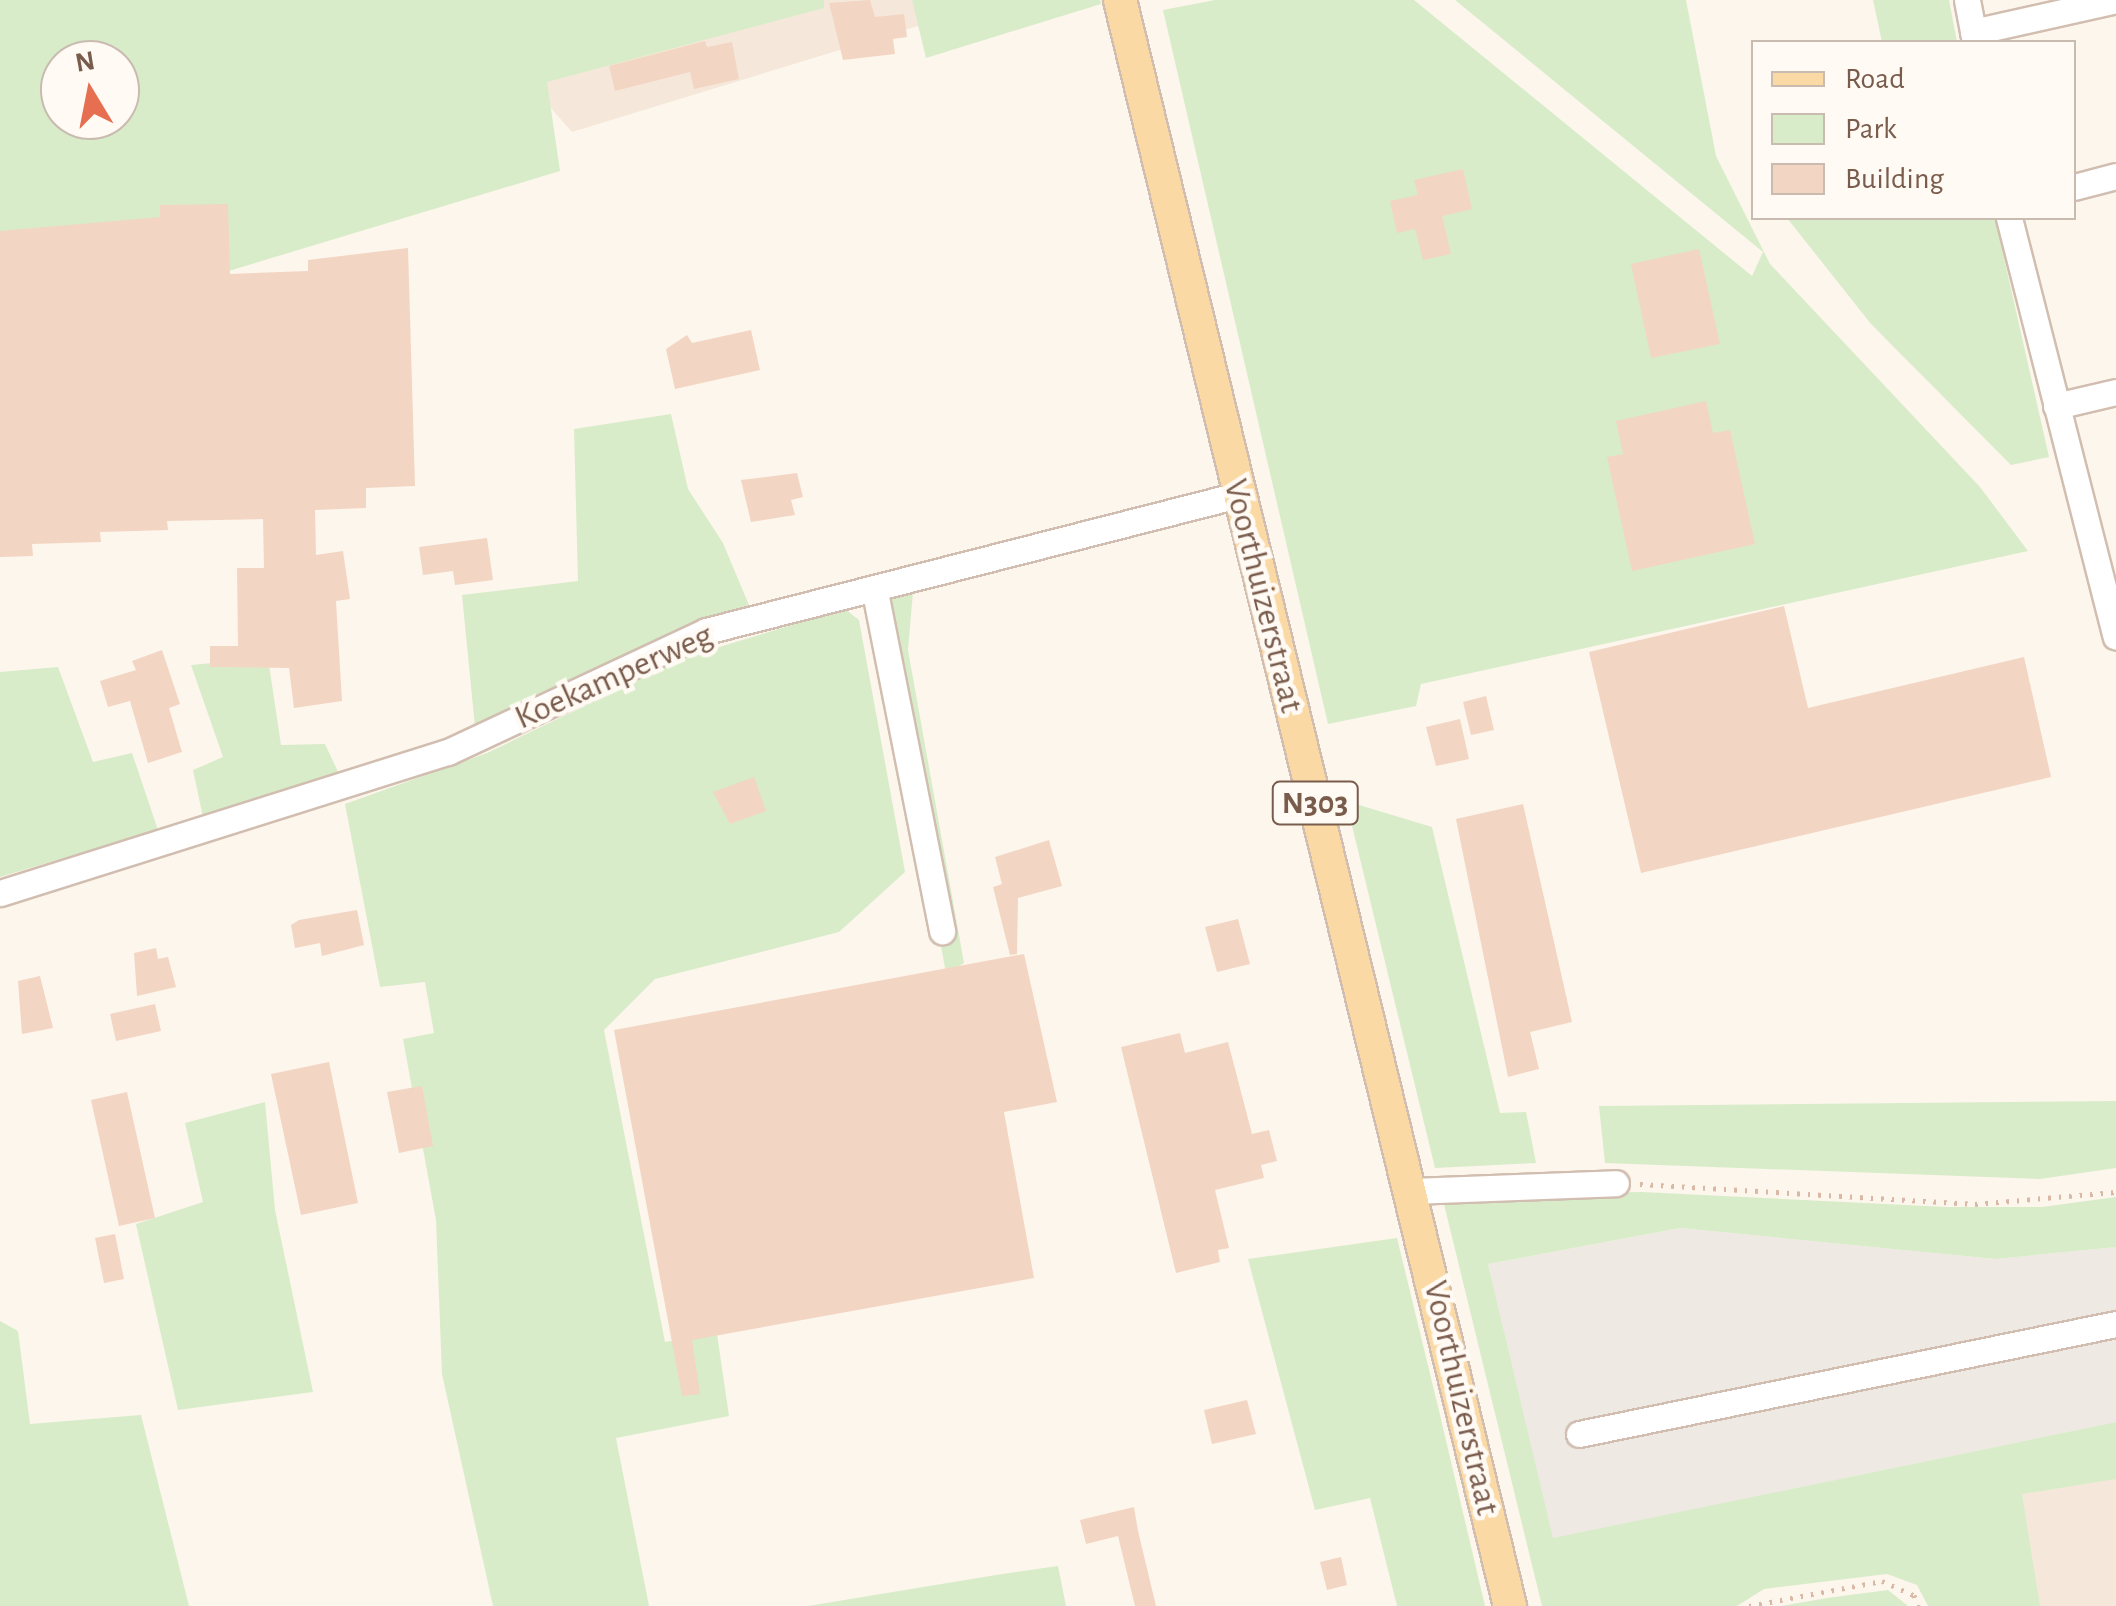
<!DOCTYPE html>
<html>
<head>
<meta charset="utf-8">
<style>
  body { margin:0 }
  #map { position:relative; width:2116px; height:1606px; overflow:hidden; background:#fdf6ec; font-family:"Alegreya Sans",sans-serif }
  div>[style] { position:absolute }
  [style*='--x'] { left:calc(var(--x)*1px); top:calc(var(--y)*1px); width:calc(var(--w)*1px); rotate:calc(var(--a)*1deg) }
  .residential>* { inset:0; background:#f5e8da }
  .industrial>* { inset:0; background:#efe9e4 }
  .green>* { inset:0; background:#d8ecc9 }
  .building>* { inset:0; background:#f3d5c3 }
  .path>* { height:5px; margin-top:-2.5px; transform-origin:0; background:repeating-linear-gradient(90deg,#d9b8a5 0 2.5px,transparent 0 10.5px) }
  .roads { filter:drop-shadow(2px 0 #d1beb0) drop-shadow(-2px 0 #d1beb0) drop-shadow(0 2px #d1beb0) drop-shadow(0 -2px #d1beb0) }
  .minor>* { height:25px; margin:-12.5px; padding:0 12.5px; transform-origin:12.5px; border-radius:12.5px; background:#fff }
  .major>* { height:32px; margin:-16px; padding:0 16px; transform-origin:16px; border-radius:16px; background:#fbd9a5 }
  span { translate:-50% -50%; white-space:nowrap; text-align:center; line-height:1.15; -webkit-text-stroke:9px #fffaf3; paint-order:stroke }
  .shield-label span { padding:2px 8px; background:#fffaf3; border:2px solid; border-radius:8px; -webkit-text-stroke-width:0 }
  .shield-label { font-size:32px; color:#7a5c4d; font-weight:700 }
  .street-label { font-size:35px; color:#7a5c4d }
  .legend { position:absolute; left:1751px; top:40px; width:325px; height:180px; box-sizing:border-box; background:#fffaf3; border:2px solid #cabbb1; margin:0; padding:12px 18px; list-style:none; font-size:30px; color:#7a5c4d }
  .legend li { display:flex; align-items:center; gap:20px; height:50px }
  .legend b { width:50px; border:2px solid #cabbb1 }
  .north { position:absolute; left:40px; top:40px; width:100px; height:100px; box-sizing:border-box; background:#fffaf3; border:2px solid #cabbb1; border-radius:50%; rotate:350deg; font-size:28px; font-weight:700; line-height:40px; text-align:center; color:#7a5c4d }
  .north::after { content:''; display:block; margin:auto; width:35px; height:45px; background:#e76f51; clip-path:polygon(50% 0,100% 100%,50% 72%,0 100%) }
</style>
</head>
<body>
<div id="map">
  <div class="residential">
    <div style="clip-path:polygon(455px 0,931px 0,918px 26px,572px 132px)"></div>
    <div style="clip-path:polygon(2116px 1454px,2116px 1606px,2029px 1606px,2021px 1477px)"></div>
  </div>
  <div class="industrial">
    <div style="clip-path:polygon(1680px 1228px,1995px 1259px,2116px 1247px,2116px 1422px,1552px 1539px,1488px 1264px)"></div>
  </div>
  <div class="green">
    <div style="clip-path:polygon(evenodd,0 0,824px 0,824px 8px,547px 82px,560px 171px,0 340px,0 0,60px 60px,120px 60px,120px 120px,60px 120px,60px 60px)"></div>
    <div style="clip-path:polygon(912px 0,1100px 0,1101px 4px,926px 58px)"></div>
    <div style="clip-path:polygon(1215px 0,1414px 0,1752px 276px,1763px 252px,1455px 0,1686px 0,1716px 156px,1770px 264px,1980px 487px,2028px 551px,1421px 684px,1416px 706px,1328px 724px,1163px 10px)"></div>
    <div style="clip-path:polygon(1873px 0,1949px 0,1957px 42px,1882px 42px)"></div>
    <div style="clip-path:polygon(1787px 218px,1995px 218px,2049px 457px,2011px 465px,1871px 324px)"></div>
    <div style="clip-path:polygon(671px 414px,688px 489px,723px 543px,751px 610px,475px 727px,462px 595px,578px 581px,574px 429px)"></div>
    <div style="clip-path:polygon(913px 592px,908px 650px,964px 963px,946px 974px,880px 599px)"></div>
    <div style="clip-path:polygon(845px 609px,859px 620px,905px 872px,839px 932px,655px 979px,604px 1030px,665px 1342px,717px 1334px,729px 1416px,616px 1438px,649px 1606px,493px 1606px,442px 1374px,436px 1220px,403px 1039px,434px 1033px,425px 982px,380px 987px,345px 804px,487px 753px,686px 657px)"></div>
    <div style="clip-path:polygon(268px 658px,281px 745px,325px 744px,339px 774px,203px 817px,193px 770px,223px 757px,191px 665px)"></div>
    <div style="clip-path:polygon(58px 667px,93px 762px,132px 753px,158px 830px,0 877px,0 672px)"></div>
    <div style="clip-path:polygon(1346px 801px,1432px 827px,1500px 1113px,1526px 1112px,1536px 1163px,1435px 1168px)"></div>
    <div style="clip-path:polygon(2116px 1101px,2116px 1168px,2040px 1179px,1605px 1163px,1599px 1106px)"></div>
    <div style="clip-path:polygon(265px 1102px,275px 1210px,313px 1392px,178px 1410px,136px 1224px,203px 1202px,185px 1123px)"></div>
    <div style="clip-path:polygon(1642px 1192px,1946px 1207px,2042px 1207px,2116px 1197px,2116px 1247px,1995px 1259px,1680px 1228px,1488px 1264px,1553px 1538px,2116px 1422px,2116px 1479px,2022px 1494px,2040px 1606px,1928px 1606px,1917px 1585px,1887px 1574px,1764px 1589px,1737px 1606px,1542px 1606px,1442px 1196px)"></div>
    <div style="clip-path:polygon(1397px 1238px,1440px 1415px,1485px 1606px,1397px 1606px,1370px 1498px,1315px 1510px,1248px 1259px)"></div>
    <div style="clip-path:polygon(0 1321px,18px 1331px,30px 1424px,141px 1415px,189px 1606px,0 1606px)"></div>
    <div style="clip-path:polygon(1058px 1566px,1066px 1606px,808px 1606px,996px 1575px)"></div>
    <div style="clip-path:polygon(1888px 1590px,1908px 1606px,1781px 1606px,1827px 1598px)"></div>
  </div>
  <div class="building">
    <div style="clip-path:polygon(870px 0,875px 17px,904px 14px,907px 37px,893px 39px,895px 54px,843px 60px,829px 3px)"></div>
    <div style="clip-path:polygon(705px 41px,707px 47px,732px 42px,739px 79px,694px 89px,690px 72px,615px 91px,609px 66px)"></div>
    <div style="clip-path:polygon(1463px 169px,1472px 209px,1442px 216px,1451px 254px,1423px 260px,1415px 229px,1397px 233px,1390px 201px,1418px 195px,1414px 180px)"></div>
    <div style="clip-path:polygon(228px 204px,230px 274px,308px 271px,308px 260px,408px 248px,415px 486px,366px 488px,366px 508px,315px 510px,316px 555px,343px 551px,350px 599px,336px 601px,342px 701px,294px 708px,289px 668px,210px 667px,210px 646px,238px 646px,237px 568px,264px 568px,263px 519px,167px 521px,168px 530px,100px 532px,101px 542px,32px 544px,33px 556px,0 557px,0 231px,160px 217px,160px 205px)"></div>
    <div style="clip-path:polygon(1699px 249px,1720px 344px,1651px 358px,1631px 264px)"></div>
    <div style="clip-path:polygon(751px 330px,760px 370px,675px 389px,666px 349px,687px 335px,692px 343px)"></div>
    <div style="clip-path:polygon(1706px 401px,1713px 433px,1730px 430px,1755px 544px,1632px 571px,1607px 457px,1623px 454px,1616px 421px)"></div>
    <div style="clip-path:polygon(797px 473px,803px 497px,791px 500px,795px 515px,751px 522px,741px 480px)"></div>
    <div style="clip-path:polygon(487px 538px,493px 580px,455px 585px,453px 571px,423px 575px,419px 547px)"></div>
    <div style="clip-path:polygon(1784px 606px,1808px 708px,2024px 657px,2051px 777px,1641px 873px,1589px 652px)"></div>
    <div style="clip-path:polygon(162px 650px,180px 704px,169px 708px,182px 752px,148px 763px,130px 701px,108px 707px,100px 681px,136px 670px,132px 661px)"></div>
    <div style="clip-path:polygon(1486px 696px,1494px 730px,1471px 735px,1463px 702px)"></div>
    <div style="clip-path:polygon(1460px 719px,1469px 759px,1436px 766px,1426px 727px)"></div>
    <div style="clip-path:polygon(754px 777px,766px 811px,730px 824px,713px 792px)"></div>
    <div style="clip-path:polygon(1523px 804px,1572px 1022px,1530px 1032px,1539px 1069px,1508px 1077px,1456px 819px)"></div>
    <div style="clip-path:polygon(1049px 840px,1062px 886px,1018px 898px,1017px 954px,1010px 955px,993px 887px,1002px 884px,995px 857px)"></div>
    <div style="clip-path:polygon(357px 910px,364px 945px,322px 956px,320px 943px,295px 948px,291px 925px,299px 920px)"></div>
    <div style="clip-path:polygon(1238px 919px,1250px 964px,1217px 972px,1205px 927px)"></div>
    <div style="clip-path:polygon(156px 948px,158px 959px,168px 957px,176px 987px,137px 996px,134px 953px)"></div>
    <div style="clip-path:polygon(1024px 954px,1057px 1102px,1004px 1112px,1034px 1278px,692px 1340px,700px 1394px,682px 1396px,614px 1030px)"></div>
    <div style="clip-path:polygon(40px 976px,53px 1028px,22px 1034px,18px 981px)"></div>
    <div style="clip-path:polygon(155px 1004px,161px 1031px,116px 1041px,110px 1014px)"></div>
    <div style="clip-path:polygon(1180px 1033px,1185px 1053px,1228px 1042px,1252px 1134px,1269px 1130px,1277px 1161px,1261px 1165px,1264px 1178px,1215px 1190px,1229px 1248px,1218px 1250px,1220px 1262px,1176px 1273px,1121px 1047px)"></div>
    <div style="clip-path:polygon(329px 1062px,358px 1203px,301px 1215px,271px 1074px)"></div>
    <div style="clip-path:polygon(422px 1086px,433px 1146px,399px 1153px,387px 1092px)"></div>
    <div style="clip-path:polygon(127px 1092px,155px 1218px,119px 1226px,91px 1100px)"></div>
    <div style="clip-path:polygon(115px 1234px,124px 1279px,104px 1283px,95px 1238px)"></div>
    <div style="clip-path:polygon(1247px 1400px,1256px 1434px,1212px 1444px,1204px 1410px)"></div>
    <div style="clip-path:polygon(1134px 1507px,1138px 1531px,1156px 1606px,1135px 1606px,1118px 1536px,1086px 1544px,1080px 1520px)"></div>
    <div style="clip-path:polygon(1341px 1557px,1347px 1585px,1327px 1590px,1320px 1562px)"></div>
  </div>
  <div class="path">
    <div style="--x:1640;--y:1184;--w:336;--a:3.4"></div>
    <div style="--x:1975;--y:1204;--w:142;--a:-4.9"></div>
    <div style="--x:1749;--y:1606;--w:135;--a:-10.6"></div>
    <div style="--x:1882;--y:1581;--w:35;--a:24"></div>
    <div style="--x:1914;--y:1595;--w:12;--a:70"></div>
  </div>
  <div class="roads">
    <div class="minor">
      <div style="--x:1967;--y:0;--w:43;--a:79.2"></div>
      <div style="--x:1973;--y:32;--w:147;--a:-12.6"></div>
      <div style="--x:2074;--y:187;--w:43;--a:-14.7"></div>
      <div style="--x:2009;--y:218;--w:432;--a:75.7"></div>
      <div style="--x:2056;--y:406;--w:62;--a:-13.1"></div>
      <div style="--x:875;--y:592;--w:346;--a:78.8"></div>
      <div style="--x:0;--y:893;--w:470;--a:-17.5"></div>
      <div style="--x:448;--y:752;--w:285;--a:-25.1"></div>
      <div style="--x:706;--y:631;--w:549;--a:-14.34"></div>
      <div style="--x:1411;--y:1191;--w:205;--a:-2.2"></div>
      <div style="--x:1579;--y:1434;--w:548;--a:-11.58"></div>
    </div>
    <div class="major">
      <div style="--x:1120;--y:0;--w:1653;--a:76.35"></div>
    </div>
  </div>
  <div class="shield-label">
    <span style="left:1315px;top:803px">N303</span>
  </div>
  <div class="street-label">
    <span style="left:1263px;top:596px;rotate:76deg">Voorthuizerstraat</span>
    <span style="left:614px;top:677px;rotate:-24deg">Koekamperweg</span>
    <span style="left:1461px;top:1398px;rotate:77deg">Voorthuizerstraat</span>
  </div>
  <ul class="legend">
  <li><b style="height:12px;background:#fbd9a5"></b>Road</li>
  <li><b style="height:28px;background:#d8ecc9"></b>Park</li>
  <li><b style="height:28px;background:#f3d5c3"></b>Building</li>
  </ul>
  <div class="north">N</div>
</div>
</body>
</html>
